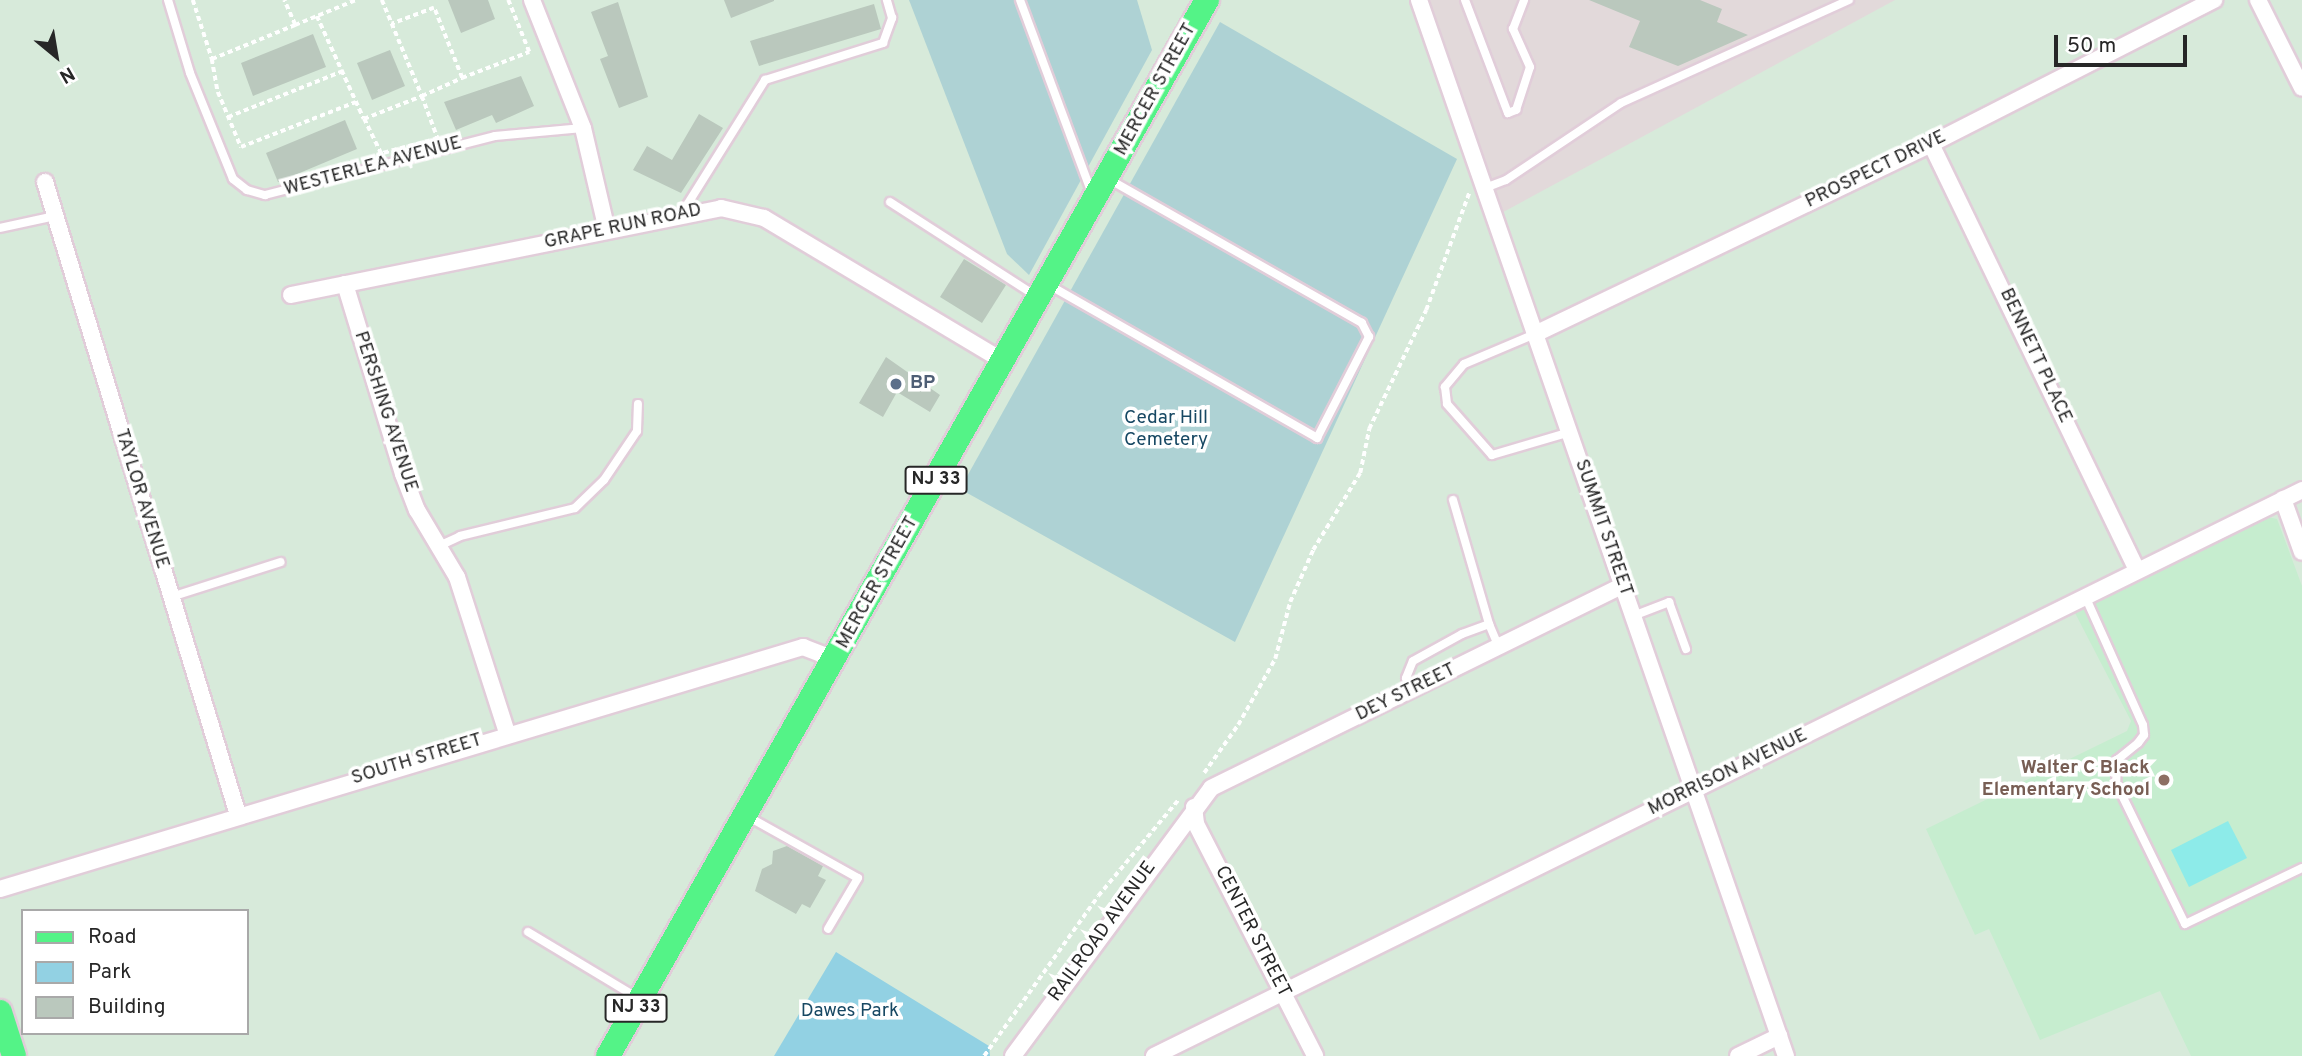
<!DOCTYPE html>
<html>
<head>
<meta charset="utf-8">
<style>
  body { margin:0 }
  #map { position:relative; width:2302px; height:1056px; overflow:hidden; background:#d7eada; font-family:Overpass,sans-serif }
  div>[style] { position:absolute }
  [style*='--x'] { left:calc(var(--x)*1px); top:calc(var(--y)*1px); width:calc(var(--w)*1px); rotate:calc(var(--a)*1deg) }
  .industrial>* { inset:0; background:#e2d9da }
  .education>* { inset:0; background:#c6edcf }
  .green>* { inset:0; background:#92d1e3 }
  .cemetery>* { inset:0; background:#aed2d4 }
  .pitch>* { inset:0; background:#8debe9 }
  .building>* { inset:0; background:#bac8bd }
  .path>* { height:3.5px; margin-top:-1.75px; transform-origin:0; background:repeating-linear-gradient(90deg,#fff 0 5px,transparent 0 8.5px) }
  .roads { filter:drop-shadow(2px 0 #e1cdd9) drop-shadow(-2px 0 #e1cdd9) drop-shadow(0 2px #e1cdd9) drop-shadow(0 -2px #e1cdd9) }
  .lane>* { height:8px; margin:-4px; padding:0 4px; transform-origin:4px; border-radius:4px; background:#fff }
  .street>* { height:16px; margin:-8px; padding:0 8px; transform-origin:8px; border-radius:8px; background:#fff }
  .primary>* { height:24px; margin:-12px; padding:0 12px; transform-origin:12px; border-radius:12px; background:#54f387 }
  .dots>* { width:19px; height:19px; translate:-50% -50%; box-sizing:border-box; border:4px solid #fff; border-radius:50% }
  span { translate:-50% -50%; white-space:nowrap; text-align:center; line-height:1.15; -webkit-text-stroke:7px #fff; paint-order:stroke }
  .shield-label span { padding:2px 5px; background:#fff; border:2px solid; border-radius:5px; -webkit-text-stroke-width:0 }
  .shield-label { font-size:18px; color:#272727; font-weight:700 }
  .street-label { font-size:19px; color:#272727 }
  .service-label { font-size:19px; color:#4e5e75; font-weight:700 }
  .left { translate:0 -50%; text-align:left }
  .park-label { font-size:19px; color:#174863 }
  .education-label { font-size:19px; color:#785e54; font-weight:700 }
  .right { translate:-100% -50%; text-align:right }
  .legend { position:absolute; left:21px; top:909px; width:228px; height:126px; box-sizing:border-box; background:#fff; border:2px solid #a9a9a9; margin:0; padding:9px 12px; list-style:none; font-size:21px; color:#272727 }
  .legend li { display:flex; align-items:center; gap:14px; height:35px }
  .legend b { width:35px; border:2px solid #a9a9a9 }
  .north { position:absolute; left:21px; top:21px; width:70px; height:70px; -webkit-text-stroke:5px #fff; paint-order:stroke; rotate:150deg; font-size:19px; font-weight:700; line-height:28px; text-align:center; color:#272727 }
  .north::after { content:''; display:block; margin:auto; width:24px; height:32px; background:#272727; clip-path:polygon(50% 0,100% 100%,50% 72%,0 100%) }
  .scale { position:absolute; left:2054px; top:35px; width:133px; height:32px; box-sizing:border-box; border:4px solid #272727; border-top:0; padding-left:9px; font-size:21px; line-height:24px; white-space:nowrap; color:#272727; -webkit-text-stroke:5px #fff; paint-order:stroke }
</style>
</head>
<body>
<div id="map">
  <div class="industrial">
    <div style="clip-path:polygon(1417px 0,1895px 0,1494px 217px)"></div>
  </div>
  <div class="education">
    <div style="clip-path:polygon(2268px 517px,2277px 519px,2302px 586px,2302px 1056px,2191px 1056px,2160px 991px,2040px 1040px,1989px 929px,1975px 935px,1926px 829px,2127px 731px,2131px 721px,2074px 611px)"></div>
  </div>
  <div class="green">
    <div style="clip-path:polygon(836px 952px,989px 1046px,990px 1056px,774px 1056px)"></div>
  </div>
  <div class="cemetery">
    <div style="clip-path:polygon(909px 0,1137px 0,1152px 50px,1029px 275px,1007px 254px)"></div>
    <div style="clip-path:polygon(1220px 22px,1457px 159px,1235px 642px,960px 489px)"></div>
  </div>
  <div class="pitch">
    <div style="clip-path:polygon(2228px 821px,2247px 858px,2189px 887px,2171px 850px)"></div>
  </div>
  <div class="building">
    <div style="clip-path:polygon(448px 0,488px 0,495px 19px,461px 33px)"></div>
    <div style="clip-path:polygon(724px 0,774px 0,774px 1px,731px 18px)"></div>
    <div style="clip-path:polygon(1589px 0,1700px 0,1722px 9px,1717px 22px,1748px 35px,1678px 66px,1629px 47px,1640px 21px)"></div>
    <div style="clip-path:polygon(618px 2px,648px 97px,619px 108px,600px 59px,608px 56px,591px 12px)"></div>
    <div style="clip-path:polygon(874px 4px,881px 29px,759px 66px,750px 41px)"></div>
    <div style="clip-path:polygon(313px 34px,326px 67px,253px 96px,241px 63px)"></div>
    <div style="clip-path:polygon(390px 50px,405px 86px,372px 100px,357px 63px)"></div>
    <div style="clip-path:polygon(521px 76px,534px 106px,496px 123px,492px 115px,456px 130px,444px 102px)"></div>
    <div style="clip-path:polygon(699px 114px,723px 128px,681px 193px,633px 170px,647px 146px,672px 160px)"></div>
    <div style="clip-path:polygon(345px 120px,357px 149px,278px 182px,266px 153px)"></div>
    <div style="clip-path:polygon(964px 259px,1006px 285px,982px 323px,940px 297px)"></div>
    <div style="clip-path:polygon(886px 357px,940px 395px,930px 412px,897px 392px,883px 417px,859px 403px)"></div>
    <div style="clip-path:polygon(787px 846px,823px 866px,818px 876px,826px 880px,810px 908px,802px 904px,796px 914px,755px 891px,762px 869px,772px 864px,773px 851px)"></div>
  </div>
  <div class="path">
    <div style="--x:193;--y:0;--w:62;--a:72.1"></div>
    <div style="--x:212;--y:59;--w:90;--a:-22.3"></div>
    <div style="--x:295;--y:25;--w:27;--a:-114"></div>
    <div style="--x:382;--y:0;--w:104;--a:67.4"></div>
    <div style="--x:422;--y:96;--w:44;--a:-24.2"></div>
    <div style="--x:462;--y:78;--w:75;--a:-111.8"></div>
    <div style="--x:434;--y:8;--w:45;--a:159.1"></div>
    <div style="--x:317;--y:16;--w:113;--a:65.5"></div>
    <div style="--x:295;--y:25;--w:66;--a:-22.3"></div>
    <div style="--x:212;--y:59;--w:34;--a:80"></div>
    <div style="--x:218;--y:92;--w:60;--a:67.3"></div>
    <div style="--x:241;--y:147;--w:123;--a:-21.4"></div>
    <div style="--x:462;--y:78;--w:72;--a:-21.2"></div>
    <div style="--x:529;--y:52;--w:56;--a:-112"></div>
    <div style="--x:422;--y:96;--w:46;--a:69.6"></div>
    <div style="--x:438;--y:139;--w:59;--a:165.3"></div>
    <div style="--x:381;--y:154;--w:39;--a:-116"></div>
    <div style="--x:364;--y:119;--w:62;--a:-21.6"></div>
    <div style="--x:228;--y:117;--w:124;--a:-21.8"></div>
    <div style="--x:1204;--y:773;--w:59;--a:-54.7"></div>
    <div style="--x:1238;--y:725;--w:76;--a:-60.7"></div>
    <div style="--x:1275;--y:659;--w:59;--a:-75.3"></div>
    <div style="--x:1290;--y:602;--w:57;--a:-66.1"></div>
    <div style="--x:1313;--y:550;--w:90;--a:-58.6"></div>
    <div style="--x:1360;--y:473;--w:45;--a:-78.4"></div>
    <div style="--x:1369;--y:429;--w:132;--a:-64.4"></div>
    <div style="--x:1426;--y:310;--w:125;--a:-69.8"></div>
    <div style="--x:984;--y:1056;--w:196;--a:-54.5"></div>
    <div style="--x:1098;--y:896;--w:126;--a:-50.1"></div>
  </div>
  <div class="roads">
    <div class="lane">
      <div style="--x:168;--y:0;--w:76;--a:73.2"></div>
      <div style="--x:190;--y:73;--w:114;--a:67.9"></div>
      <div style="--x:233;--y:179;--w:18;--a:38"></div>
      <div style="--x:247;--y:190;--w:19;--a:16"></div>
      <div style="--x:265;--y:195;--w:237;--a:-14.4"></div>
      <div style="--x:495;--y:136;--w:88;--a:-5.2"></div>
      <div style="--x:1020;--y:0;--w:207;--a:69.6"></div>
      <div style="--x:1465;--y:0;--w:121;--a:69.2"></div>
      <div style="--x:1508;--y:113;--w:9;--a:-21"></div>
      <div style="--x:1516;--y:110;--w:45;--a:-72"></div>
      <div style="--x:1530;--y:67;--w:42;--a:-114.1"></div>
      <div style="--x:1513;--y:29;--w:31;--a:-69"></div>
      <div style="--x:1485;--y:188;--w:22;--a:-21"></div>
      <div style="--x:1506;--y:180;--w:138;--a:-33.8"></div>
      <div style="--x:1621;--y:103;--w:250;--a:-24.3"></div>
      <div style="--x:890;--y:202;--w:174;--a:32.8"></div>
      <div style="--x:682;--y:213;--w:157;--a:-58"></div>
      <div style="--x:765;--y:80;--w:124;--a:-17.4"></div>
      <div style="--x:883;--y:43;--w:27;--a:-70"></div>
      <div style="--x:892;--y:18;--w:19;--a:-106"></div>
      <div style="--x:0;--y:228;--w:56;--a:-12.3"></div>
      <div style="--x:1049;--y:285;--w:309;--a:29.7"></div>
      <div style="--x:1317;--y:438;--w:114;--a:-62.8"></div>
      <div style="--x:1369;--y:337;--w:16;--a:-117"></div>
      <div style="--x:1362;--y:323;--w:292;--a:-150.4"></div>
      <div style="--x:1535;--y:334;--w:77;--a:157.1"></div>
      <div style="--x:1464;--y:364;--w:30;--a:130"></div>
      <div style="--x:1445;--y:387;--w:17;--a:83"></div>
      <div style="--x:1447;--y:404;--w:68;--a:48.6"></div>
      <div style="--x:1492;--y:455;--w:81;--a:-16.4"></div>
      <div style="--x:1453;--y:500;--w:129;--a:73.8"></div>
      <div style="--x:439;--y:546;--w:23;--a:-25"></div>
      <div style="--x:460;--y:536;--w:118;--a:-13.7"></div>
      <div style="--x:575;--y:508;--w:40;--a:-44"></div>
      <div style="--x:604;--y:480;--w:59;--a:-56"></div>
      <div style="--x:637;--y:431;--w:27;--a:-88"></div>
      <div style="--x:2085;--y:596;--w:141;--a:65.8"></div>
      <div style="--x:2143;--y:725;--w:10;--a:84"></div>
      <div style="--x:2144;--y:735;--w:10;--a:127"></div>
      <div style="--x:2138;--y:743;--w:27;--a:141"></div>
      <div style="--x:2117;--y:760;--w:23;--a:92"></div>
      <div style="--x:2116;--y:783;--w:157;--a:63.9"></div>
      <div style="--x:2185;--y:924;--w:130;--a:-25.6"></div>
      <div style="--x:171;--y:597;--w:115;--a:-17.7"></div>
      <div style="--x:1633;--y:616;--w:39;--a:-21"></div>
      <div style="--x:1669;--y:602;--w:50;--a:70.1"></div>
      <div style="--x:1412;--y:690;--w:13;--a:-117"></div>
      <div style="--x:1406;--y:678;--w:18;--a:-68"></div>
      <div style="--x:1413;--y:661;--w:56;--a:-28.9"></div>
      <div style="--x:1462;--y:634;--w:29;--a:-20"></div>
      <div style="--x:1489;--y:624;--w:25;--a:67"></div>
      <div style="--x:747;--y:816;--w:127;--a:29.2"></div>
      <div style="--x:858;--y:878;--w:59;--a:120.5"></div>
      <div style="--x:528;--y:932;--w:128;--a:31"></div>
    </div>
    <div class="street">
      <div style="--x:532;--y:0;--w:138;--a:68.3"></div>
      <div style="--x:583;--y:128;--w:105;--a:76.8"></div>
      <div style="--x:1419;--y:0;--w:1118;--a:70.84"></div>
      <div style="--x:2258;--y:0;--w:98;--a:63.4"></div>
      <div style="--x:1931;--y:144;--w:473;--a:64.2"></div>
      <div style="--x:45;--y:182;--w:662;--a:73.04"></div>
      <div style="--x:345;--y:284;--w:199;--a:73"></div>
      <div style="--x:403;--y:474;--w:39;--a:69"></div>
      <div style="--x:417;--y:510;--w:78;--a:59.2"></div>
      <div style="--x:457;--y:577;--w:164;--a:72.2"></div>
      <div style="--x:291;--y:295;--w:439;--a:-11.4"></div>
      <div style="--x:721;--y:208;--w:44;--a:13.1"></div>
      <div style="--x:764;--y:218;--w:279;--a:30.9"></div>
      <div style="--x:1535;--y:334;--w:439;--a:-25.6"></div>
      <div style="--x:1931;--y:144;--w:318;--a:-27"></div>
      <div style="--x:2283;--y:499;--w:56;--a:70.3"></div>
      <div style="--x:1194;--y:807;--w:17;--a:83"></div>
      <div style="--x:1196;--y:824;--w:261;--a:62.8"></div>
      <div style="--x:0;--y:889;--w:839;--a:-16.77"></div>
      <div style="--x:803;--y:647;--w:34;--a:21"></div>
      <div style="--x:1013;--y:1056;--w:333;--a:-53.5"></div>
      <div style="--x:1211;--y:788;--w:459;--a:-26.2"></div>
      <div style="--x:1154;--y:1056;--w:1280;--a:-26.24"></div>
      <div style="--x:1738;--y:1056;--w:46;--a:-26"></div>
    </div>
    <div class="primary">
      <div style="--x:0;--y:1012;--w:46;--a:72.3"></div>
      <div style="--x:608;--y:1056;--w:1214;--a:-60.44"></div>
    </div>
  </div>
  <div class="dots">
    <div style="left:896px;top:384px;background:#5c6f8a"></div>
    <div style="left:2164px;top:780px;background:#8d6e63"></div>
  </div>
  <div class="shield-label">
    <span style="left:936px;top:480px">NJ 33</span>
    <span style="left:636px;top:1008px">NJ 33</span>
  </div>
  <div class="street-label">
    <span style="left:1156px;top:90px;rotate:-61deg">MERCER STREET</span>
    <span style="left:373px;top:167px;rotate:-15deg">WESTERLEA AVENUE</span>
    <span style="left:1876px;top:170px;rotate:-26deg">PROSPECT DRIVE</span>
    <span style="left:623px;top:227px;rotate:-12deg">GRAPE RUN ROAD</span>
    <span style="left:2035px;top:356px;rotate:65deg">BENNETT PLACE</span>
    <span style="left:385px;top:412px;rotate:72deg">PERSHING AVENUE</span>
    <span style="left:141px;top:499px;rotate:73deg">TAYLOR AVENUE</span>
    <span style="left:1603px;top:528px;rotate:71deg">SUMMIT STREET</span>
    <span style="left:878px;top:583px;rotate:-61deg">MERCER STREET</span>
    <span style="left:1406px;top:693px;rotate:-26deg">DEY STREET</span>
    <span style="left:417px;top:760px;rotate:-17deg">SOUTH STREET</span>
    <span style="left:1728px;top:773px;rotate:-26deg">MORRISON AVENUE</span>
    <span style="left:1103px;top:932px;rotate:-54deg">RAILROAD AVENUE</span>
    <span style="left:1252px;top:932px;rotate:63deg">CENTER STREET</span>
  </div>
  <div class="service-label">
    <span class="left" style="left:910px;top:384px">BP</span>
  </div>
  <div class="park-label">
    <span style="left:1166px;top:430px">Cedar Hill<br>Cemetery</span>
    <span style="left:850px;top:1012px">Dawes Park</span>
  </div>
  <div class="education-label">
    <span class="right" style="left:2150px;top:780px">Walter C Black<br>Elementary School</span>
  </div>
  <ul class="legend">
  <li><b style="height:9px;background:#54f387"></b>Road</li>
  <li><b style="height:19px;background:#92d1e3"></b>Park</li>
  <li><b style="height:19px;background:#bac8bd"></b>Building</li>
  </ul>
  <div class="north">N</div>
  <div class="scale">50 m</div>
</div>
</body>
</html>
